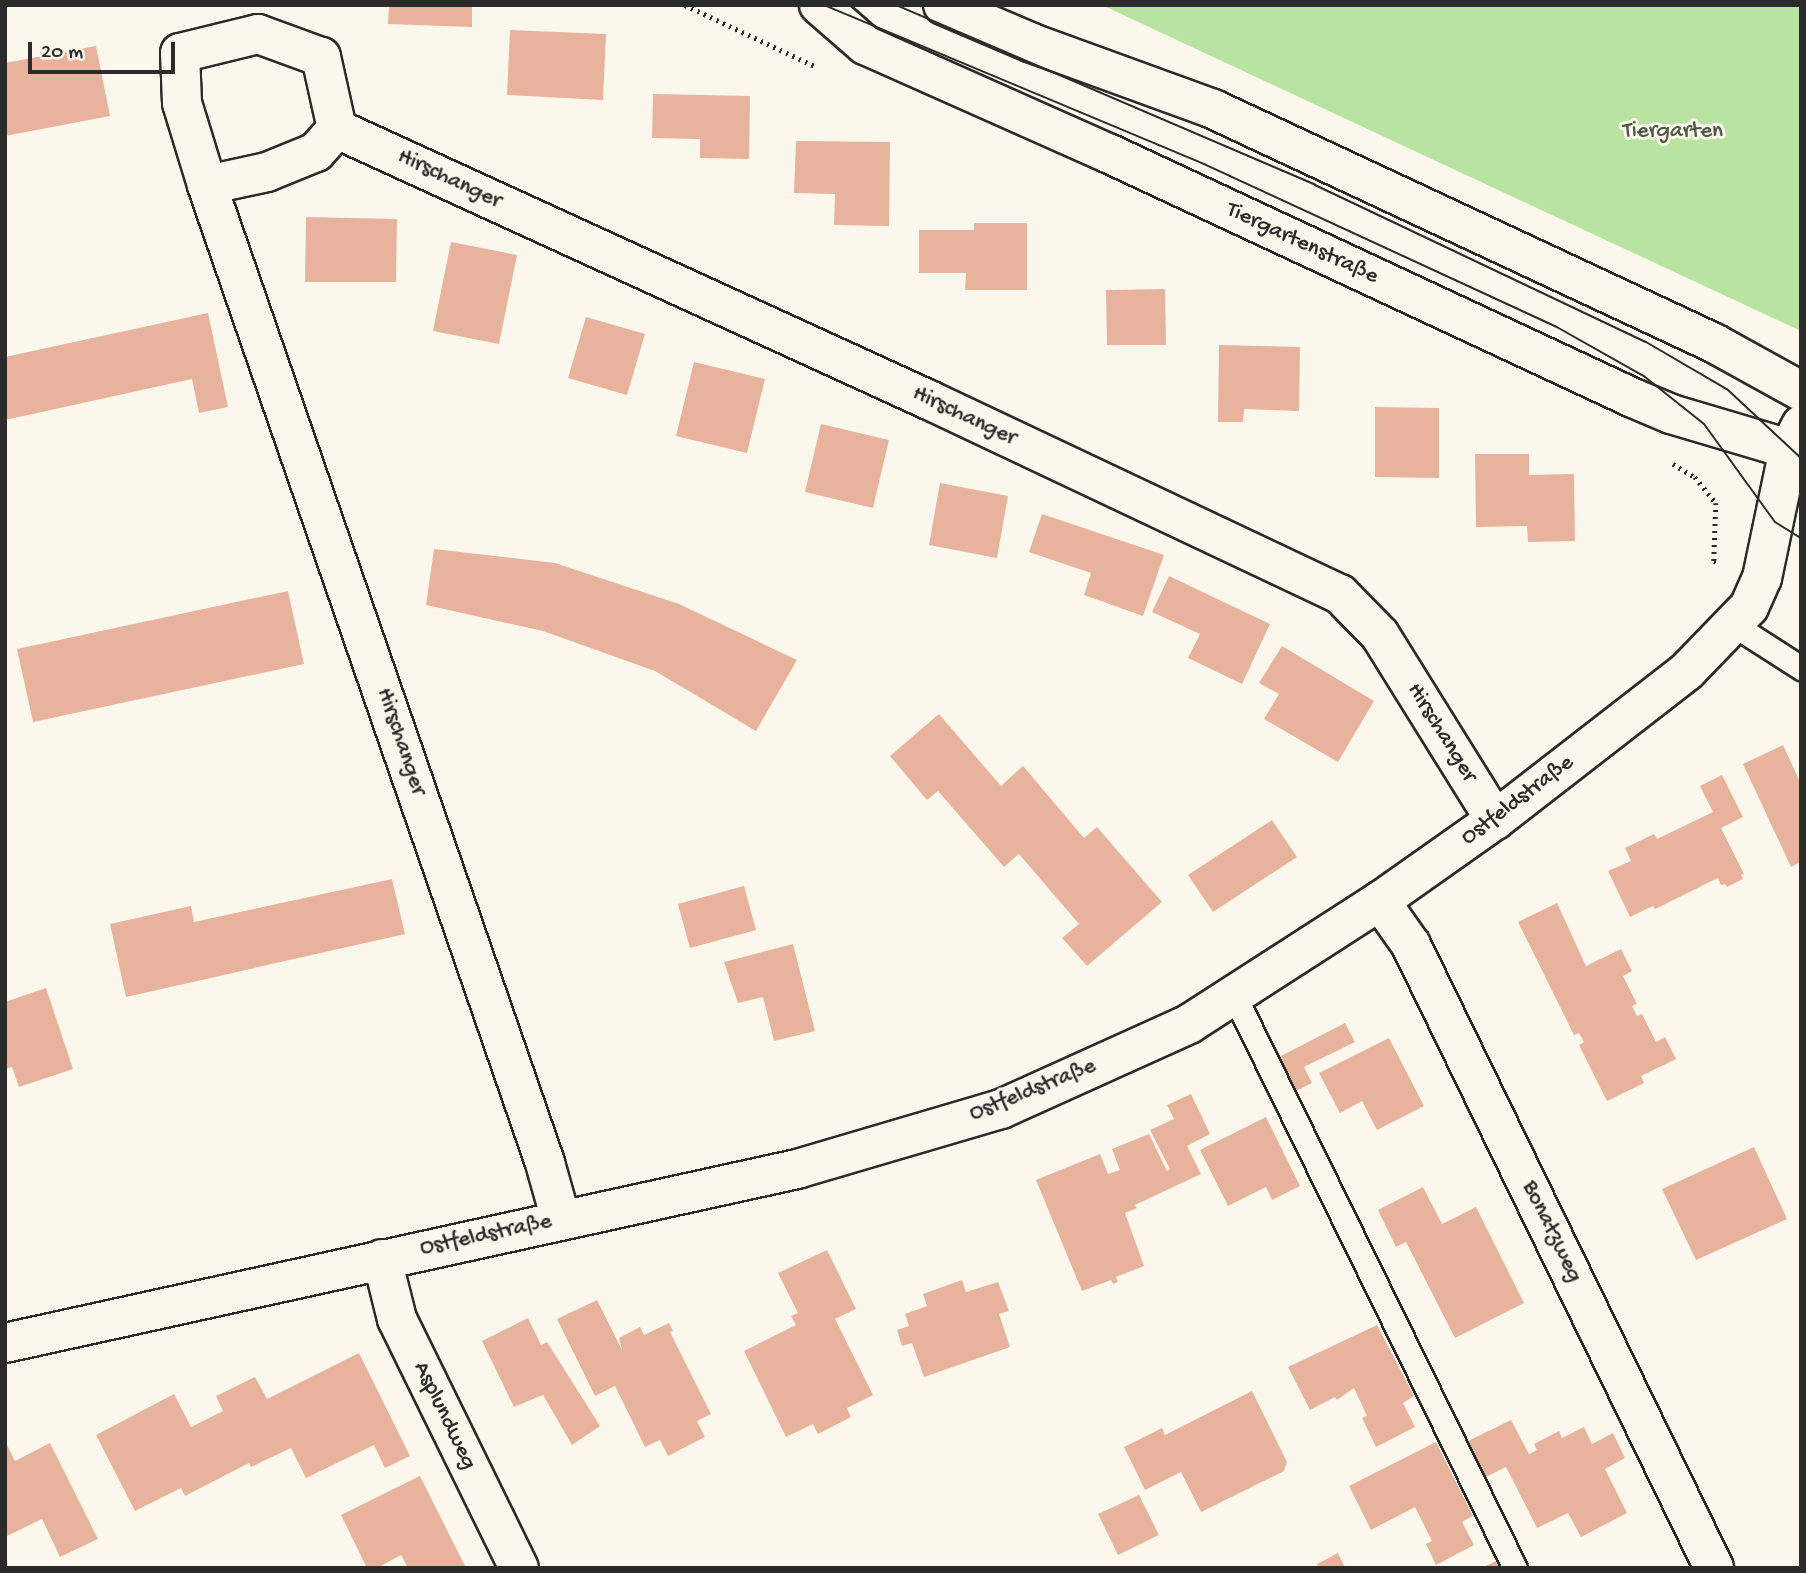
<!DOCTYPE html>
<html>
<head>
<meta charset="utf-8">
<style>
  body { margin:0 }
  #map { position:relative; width:1806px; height:1573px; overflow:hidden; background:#fbf7ec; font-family:"Gochi Hand",sans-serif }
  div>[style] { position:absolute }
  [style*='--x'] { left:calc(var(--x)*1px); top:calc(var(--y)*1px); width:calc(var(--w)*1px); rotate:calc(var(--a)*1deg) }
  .green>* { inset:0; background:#b8e3a0 }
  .building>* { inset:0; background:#e8b39c }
  .path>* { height:4.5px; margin-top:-2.25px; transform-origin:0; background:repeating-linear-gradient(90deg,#2b2b2b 0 2px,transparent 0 7px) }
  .roads { filter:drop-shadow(2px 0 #2b2b2b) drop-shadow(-2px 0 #2b2b2b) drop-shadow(0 2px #2b2b2b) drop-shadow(0 -2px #2b2b2b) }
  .lane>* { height:23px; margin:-11.5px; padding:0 11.5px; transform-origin:11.5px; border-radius:11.5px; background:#fbf7ec }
  .street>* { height:38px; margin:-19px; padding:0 19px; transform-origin:19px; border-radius:19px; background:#fbf7ec }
  .secondary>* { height:38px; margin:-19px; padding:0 19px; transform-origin:19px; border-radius:19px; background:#fbf7ec }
  .tram>* { height:2px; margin:-1px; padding:0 1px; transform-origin:1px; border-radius:1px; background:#2b2b2b }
  span { translate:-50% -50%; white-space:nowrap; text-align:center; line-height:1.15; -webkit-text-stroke:6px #fbf7ec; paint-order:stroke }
  .park-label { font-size:23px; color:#4e5948 }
  .street-label { font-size:23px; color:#2b2b2b }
  .frame { position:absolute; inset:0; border:7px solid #2b2b2b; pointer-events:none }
  .scale { position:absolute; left:28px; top:42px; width:147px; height:32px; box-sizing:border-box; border:4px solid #2b2b2b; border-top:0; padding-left:9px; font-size:21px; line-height:24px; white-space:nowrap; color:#2b2b2b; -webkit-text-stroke:5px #fbf7ec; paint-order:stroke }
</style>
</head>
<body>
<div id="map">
  <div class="green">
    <div style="clip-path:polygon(1102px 5px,1801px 5px,1801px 331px,1376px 133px)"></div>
  </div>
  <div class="building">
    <div style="clip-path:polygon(389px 5px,472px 5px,472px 27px,388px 24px)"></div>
    <div style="clip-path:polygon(510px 30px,606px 34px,603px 100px,507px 95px)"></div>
    <div style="clip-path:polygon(96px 46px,110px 116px,5px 136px,5px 63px)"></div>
    <div style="clip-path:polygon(653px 94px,750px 96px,749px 159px,700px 158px,700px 139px,652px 138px)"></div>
    <div style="clip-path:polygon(796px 141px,890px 142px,889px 226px,834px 225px,835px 194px,794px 193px)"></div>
    <div style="clip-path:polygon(306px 217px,397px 219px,396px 282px,305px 282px)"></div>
    <div style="clip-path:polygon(974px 223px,1027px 223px,1027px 290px,965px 290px,966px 273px,919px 273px,919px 230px,974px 230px)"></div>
    <div style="clip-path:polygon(451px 242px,517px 255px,499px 344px,433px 331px)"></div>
    <div style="clip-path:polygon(1165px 289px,1166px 345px,1107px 345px,1106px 290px)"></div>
    <div style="clip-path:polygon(208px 313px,228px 407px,199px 413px,192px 379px,5px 420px,5px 357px)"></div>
    <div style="clip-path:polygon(586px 317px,645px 334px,627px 395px,568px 378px)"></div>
    <div style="clip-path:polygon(1219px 345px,1300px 347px,1299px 411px,1244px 409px,1243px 422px,1218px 422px)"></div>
    <div style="clip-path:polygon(694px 362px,765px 379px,747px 453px,676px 436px)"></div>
    <div style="clip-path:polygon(1375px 407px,1439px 408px,1439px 478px,1375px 477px)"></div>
    <div style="clip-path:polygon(821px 424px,889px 440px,873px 508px,805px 492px)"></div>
    <div style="clip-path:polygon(1475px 454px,1529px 454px,1529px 475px,1574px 474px,1575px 541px,1528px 542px,1527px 526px,1476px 527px)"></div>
    <div style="clip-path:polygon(940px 483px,1008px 496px,997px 558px,929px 545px)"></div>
    <div style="clip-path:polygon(1042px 514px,1164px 555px,1143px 616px,1084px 595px,1091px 573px,1029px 552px)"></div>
    <div style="clip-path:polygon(434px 549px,555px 563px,679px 604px,797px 660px,756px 731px,655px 671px,543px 631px,426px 605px)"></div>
    <div style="clip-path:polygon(1169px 576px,1270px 624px,1242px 684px,1188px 658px,1200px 634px,1152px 612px)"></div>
    <div style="clip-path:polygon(288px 591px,304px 664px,33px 722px,17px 649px)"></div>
    <div style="clip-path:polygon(1282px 646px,1374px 701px,1338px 762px,1264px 719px,1279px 694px,1259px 683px)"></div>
    <div style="clip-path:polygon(939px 714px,1001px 786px,1023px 766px,1084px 838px,1097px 827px,1162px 902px,1087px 966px,1062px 938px,1079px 924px,1019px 854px,1004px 867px,938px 791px,927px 800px,890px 756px)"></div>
    <div style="clip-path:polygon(1783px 745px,1801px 784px,1801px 862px,1791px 867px,1743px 764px)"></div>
    <div style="clip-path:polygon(1722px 775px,1743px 817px,1721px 828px,1744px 874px,1741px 875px,1743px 879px,1727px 887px,1725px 884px,1721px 885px,1718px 878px,1655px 909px,1653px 906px,1630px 917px,1608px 871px,1631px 861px,1625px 848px,1654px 834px,1657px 839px,1713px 812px,1700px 786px)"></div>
    <div style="clip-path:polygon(1272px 820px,1297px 857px,1213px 912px,1188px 875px)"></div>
    <div style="clip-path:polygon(392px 879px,405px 934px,126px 997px,110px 924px,191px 906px,194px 922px)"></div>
    <div style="clip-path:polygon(744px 886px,756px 930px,690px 948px,678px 904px)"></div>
    <div style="clip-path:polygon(1557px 903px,1586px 966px,1621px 949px,1632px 971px,1623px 976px,1637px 1004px,1632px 1006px,1637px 1016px,1642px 1014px,1656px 1042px,1665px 1037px,1676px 1059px,1641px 1076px,1644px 1083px,1607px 1101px,1579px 1045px,1584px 1042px,1579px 1033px,1574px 1035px,1518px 922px)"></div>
    <div style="clip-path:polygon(793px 944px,815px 1031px,774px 1041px,763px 997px,738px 1003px,724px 962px)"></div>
    <div style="clip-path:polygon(46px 988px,73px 1069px,19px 1087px,12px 1067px,5px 1069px,5px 1002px)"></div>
    <div style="clip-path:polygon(1345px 1023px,1355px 1042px,1304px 1067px,1312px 1083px,1294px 1092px,1277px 1058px)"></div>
    <div style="clip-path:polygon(1389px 1038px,1424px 1106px,1377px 1130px,1362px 1101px,1340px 1113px,1319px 1073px)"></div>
    <div style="clip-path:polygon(1191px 1094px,1210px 1134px,1187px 1146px,1201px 1174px,1135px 1205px,1137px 1208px,1125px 1213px,1144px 1266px,1116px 1277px,1118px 1282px,1113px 1284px,1111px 1280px,1082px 1291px,1036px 1180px,1100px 1154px,1108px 1174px,1120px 1170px,1112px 1149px,1149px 1134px,1167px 1171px,1170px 1169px,1150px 1130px,1174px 1119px,1167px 1105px)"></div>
    <div style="clip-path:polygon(1266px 1117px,1300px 1186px,1272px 1200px,1266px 1187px,1228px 1206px,1200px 1150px)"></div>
    <div style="clip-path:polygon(1754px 1147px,1787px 1219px,1696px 1260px,1662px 1189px)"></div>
    <div style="clip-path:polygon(1423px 1187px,1442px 1224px,1476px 1207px,1524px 1303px,1455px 1338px,1406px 1242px,1396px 1247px,1378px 1210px)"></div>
    <div style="clip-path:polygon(827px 1250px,856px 1309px,835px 1319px,873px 1395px,847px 1408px,851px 1417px,818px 1434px,813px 1424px,786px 1437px,744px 1351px,796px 1325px,791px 1316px,798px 1313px,778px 1273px)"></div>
    <div style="clip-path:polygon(962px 1280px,966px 1292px,998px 1282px,1009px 1311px,999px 1314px,1010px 1347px,924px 1377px,912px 1343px,902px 1346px,897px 1330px,909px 1326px,905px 1314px,927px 1306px,923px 1294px)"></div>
    <div style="clip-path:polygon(597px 1300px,622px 1350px,619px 1338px,640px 1327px,644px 1335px,669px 1323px,673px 1331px,670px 1332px,711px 1414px,697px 1421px,705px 1437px,668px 1456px,660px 1440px,645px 1447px,615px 1386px,595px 1396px,557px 1319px)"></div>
    <div style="clip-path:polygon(528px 1318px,541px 1345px,547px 1342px,600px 1426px,572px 1445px,543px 1395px,514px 1407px,482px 1341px)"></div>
    <div style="clip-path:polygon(1377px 1325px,1414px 1396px,1403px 1403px,1415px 1427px,1376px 1447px,1362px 1418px,1367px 1416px,1354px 1388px,1337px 1400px,1335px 1397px,1310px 1410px,1288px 1367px)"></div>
    <div style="clip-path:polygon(359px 1353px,410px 1456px,385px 1468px,374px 1445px,306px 1478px,291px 1448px,251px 1467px,249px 1463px,185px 1496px,181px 1488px,135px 1511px,96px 1435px,174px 1394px,191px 1427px,223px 1411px,216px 1396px,255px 1377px,267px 1399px)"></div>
    <div style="clip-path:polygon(1252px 1391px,1287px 1462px,1284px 1471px,1201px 1512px,1181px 1472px,1145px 1490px,1124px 1447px,1162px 1428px,1165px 1435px)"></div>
    <div style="clip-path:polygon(1511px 1420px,1529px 1454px,1537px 1450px,1534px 1444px,1559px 1431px,1562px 1438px,1584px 1427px,1592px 1444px,1613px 1433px,1625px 1458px,1605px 1469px,1627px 1513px,1581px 1537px,1568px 1513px,1537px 1528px,1506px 1467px,1486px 1477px,1468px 1441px)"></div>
    <div style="clip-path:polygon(5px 1441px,15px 1461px,50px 1443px,98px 1539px,60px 1557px,42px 1519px,5px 1537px)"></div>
    <div style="clip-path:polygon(1436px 1442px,1473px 1516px,1462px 1522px,1474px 1545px,1436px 1565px,1426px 1544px,1432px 1541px,1415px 1507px,1371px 1530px,1349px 1486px)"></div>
    <div style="clip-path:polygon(420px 1476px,466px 1568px,408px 1568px,401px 1555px,377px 1568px,367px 1568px,341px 1515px)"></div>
    <div style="clip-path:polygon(1139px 1495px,1159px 1535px,1118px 1555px,1098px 1514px)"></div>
    <div style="clip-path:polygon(1338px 1553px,1345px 1568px,1319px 1568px,1317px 1564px)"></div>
    <div style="clip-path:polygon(1496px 1561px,1499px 1568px,1482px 1568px)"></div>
  </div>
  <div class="path">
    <div style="--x:685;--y:5;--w:146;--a:25.2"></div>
    <div style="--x:1673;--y:464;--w:26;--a:31"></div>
    <div style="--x:1695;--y:477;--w:33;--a:51"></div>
    <div style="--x:1716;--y:503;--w:58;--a:92"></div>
    <div style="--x:1714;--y:561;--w:6;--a:18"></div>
  </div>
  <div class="roads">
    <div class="lane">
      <div style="--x:1734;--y:625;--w:80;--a:32.7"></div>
      <div style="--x:1234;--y:995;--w:638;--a:63.88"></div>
    </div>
    <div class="street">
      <div style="--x:337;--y:129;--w:651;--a:24.6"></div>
      <div style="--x:929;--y:400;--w:454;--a:25.3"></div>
      <div style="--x:1340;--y:594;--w:57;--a:45.7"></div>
      <div style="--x:1380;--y:635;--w:218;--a:58.1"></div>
      <div style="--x:207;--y:185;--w:61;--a:-12.2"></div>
      <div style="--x:267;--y:172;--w:53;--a:-22.2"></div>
      <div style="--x:316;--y:152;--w:31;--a:-48"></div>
      <div style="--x:337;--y:129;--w:74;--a:-102.5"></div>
      <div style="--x:321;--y:57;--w:67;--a:-159.9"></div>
      <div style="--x:258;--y:34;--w:80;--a:166.3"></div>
      <div style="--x:180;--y:53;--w:50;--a:87.7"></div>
      <div style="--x:182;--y:103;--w:86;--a:73"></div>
      <div style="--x:207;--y:185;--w:1035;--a:70.93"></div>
      <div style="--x:545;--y:1163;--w:59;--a:74.3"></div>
      <div style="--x:1380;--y:901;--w:54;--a:54.8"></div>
      <div style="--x:1411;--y:945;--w:693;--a:64.06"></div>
      <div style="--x:382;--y:1259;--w:62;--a:76"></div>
      <div style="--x:397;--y:1319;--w:277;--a:63.9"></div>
      <div style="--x:5;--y:1343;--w:811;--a:-12.39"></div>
      <div style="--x:797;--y:1169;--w:213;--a:-16.4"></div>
      <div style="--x:1001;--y:1109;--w:206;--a:-24.3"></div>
      <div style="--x:1189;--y:1024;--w:227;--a:-32.8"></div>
      <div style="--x:1380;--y:901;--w:141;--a:-35.2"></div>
      <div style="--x:1495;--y:820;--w:243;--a:-37.8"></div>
      <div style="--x:1687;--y:671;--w:89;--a:-45.9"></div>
      <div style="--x:1749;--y:607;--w:32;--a:-66"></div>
      <div style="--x:1762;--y:578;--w:132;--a:-78.2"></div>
      <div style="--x:1789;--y:449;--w:27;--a:-63"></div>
    </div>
    <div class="secondary">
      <div style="--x:819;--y:5;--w:61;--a:41"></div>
      <div style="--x:865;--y:45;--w:268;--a:24"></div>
      <div style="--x:1110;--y:154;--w:577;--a:25.01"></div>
      <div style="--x:1633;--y:398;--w:41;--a:22.8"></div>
      <div style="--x:1671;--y:414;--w:123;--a:16.5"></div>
      <div style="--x:1789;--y:449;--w:12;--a:0"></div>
      <div style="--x:943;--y:5;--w:97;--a:23.1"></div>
      <div style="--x:1032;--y:43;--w:193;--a:20"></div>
      <div style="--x:1213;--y:109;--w:553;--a:25.04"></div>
      <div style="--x:1714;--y:343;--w:99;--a:28.9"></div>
    </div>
  </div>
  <div class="tram">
    <div style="--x:824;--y:5;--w:412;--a:22.7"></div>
    <div style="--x:1204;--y:164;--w:387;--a:24.8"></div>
    <div style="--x:1555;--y:326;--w:103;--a:29.5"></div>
    <div style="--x:1645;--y:377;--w:75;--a:38.5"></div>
    <div style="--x:1704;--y:424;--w:121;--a:54.1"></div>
    <div style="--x:1775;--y:522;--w:31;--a:32"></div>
    <div style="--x:896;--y:5;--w:456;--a:23.2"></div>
    <div style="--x:1315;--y:185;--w:366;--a:25.4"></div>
    <div style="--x:1646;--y:342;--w:95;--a:30.3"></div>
    <div style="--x:1728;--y:390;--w:100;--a:43"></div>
  </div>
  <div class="park-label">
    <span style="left:1673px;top:132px">Tiergarten</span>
  </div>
  <div class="street-label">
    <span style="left:449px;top:180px;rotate:25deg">Hirschanger</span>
    <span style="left:1302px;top:244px;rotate:25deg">Tiergartenstraße</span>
    <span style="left:964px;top:417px;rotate:25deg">Hirschanger</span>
    <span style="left:1441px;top:733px;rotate:58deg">Hirschanger</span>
    <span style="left:400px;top:742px;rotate:71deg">Hirschanger</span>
    <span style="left:1518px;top:801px;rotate:-37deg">Ostfeldstraße</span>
    <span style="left:1033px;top:1091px;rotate:-22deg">Ostfeldstraße</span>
    <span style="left:1551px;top:1232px;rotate:64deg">Bonatzweg</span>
    <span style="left:486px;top:1236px;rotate:-12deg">Ostfeldstraße</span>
    <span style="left:444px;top:1416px;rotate:64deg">Asplundweg</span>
  </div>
  <div class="frame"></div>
  <div class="scale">20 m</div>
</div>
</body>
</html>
